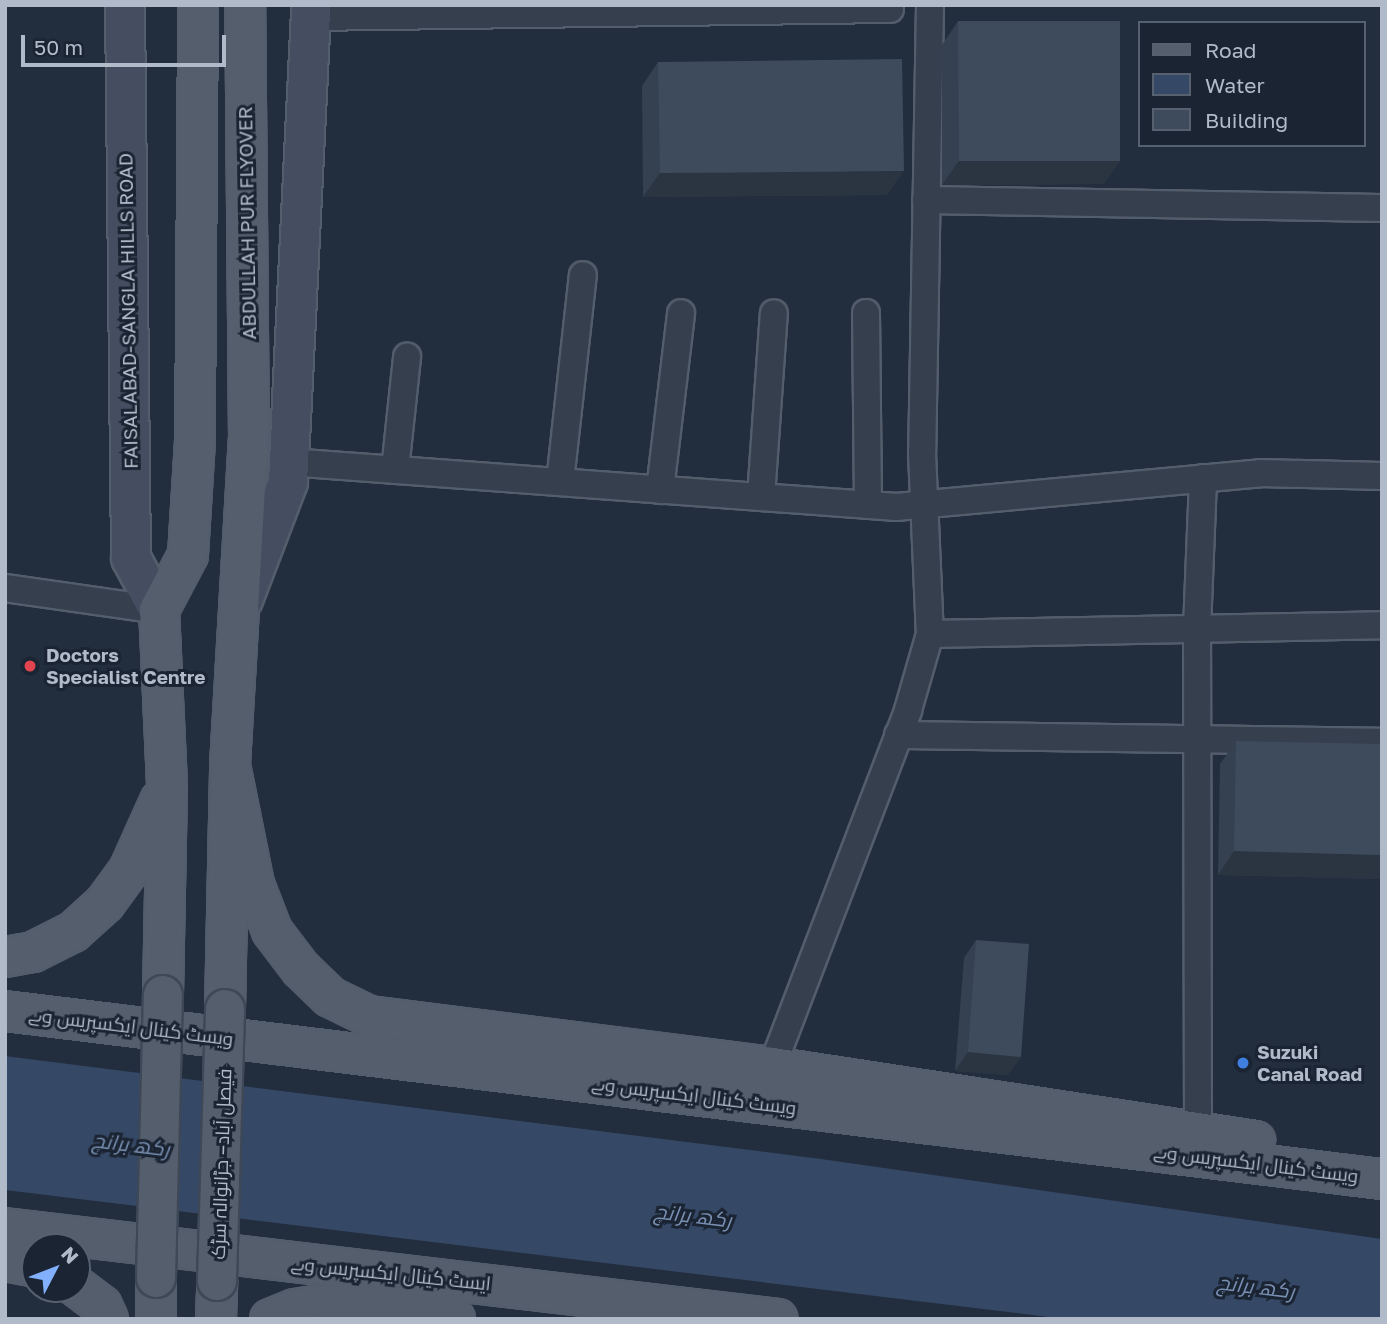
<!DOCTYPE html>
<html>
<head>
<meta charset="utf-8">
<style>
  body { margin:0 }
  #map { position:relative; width:1387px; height:1324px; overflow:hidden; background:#222d3d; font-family:"Golos Text",Cairo,sans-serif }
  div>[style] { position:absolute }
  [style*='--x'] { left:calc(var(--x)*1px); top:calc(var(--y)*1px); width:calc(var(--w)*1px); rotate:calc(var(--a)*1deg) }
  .water>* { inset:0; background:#354865 }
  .roads { filter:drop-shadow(2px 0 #545d6b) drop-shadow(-2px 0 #545d6b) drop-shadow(0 2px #545d6b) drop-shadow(0 -2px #545d6b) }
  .street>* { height:26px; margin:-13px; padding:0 13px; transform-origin:13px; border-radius:13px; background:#363f4d }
  .secondary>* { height:38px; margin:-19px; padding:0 19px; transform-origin:19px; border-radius:19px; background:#444e60 }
  .primary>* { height:38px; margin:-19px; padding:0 19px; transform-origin:19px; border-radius:19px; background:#545e6d }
  .bridges { filter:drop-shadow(2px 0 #3f4856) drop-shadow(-2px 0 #3f4856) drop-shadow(0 2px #3f4856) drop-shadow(0 -2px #3f4856) }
  .primary-bridge>* { height:38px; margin:-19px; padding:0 19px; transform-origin:19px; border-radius:19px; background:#545e6d }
  .wall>* { inset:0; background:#354050 }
  .shaded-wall>* { inset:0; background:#2b3441 }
  .building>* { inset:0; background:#3e4b5d }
  .dots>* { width:19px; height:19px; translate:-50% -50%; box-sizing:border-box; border:4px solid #1b2432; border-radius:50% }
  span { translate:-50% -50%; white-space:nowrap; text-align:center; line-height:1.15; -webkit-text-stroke:6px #1b2432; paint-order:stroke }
  .street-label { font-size:19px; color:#b1bac9 }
  .poi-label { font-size:19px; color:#b1bac9; font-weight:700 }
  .left { translate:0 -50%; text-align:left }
  .water-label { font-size:21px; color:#788fb2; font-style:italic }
  .frame { position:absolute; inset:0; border:7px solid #b1bac9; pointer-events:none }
  .legend { position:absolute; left:1138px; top:21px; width:228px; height:126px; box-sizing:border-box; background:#1b2432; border:2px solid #57606e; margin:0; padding:9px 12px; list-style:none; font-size:21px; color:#b1bac9 }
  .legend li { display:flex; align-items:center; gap:14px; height:35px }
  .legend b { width:35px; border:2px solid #57606e }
  .north { position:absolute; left:21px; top:1233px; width:70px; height:70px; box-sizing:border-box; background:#1b2432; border:2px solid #57606e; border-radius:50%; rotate:48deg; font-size:19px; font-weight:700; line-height:28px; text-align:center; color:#b1bac9 }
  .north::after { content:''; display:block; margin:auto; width:24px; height:32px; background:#83b0fc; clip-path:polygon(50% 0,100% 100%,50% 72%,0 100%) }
  .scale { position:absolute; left:21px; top:35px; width:205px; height:32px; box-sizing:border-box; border:4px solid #b1bac9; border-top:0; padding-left:9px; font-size:21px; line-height:24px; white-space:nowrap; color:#b1bac9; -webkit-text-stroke:5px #1b2432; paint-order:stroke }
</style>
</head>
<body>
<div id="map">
  <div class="water">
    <div style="clip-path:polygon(5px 1056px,821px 1159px,1382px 1239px,1382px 1319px,1065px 1319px,5px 1190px)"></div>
  </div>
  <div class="roads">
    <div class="street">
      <div style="--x:930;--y:5;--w:448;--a:91"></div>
      <div style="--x:922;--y:453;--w:181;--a:87.5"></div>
      <div style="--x:930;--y:634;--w:452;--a:-1.1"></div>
      <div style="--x:310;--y:17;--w:580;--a:-0.79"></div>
      <div style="--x:926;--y:200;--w:456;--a:1"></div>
      <div style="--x:866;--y:313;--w:192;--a:89.4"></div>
      <div style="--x:289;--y:462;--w:609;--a:4.24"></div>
      <div style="--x:896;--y:507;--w:366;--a:-5.3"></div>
      <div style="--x:1260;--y:473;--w:122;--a:1.4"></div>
      <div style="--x:395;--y:470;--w:114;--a:-83.9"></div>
      <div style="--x:560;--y:482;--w:208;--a:-83.7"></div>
      <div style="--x:660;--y:490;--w:178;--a:-83.2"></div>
      <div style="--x:761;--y:497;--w:184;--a:-86"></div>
      <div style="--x:5;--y:588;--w:156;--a:8.1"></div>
      <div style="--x:898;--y:735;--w:484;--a:0.8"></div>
      <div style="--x:772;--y:1067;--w:382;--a:-69.1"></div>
      <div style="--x:908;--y:710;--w:79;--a:-73.9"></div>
      <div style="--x:1198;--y:1129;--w:500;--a:-90.11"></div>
      <div style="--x:1197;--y:629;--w:151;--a:-87.7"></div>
    </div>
    <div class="secondary">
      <div style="--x:125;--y:5;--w:553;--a:89.38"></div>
      <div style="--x:131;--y:558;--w:59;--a:61.7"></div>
      <div style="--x:243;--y:600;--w:126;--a:-69.1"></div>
      <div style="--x:288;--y:482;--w:478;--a:-87.2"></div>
    </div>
    <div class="primary">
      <div style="--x:230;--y:765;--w:121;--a:78.6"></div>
      <div style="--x:254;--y:884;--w:50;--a:69"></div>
      <div style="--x:272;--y:931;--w:48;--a:52.7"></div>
      <div style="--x:301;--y:969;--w:40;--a:44"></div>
      <div style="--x:330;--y:997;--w:43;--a:26"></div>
      <div style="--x:369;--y:1016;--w:406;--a:7.2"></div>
      <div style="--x:772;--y:1067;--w:489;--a:8.7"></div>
      <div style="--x:5;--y:957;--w:28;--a:-10"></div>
      <div style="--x:33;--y:952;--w:45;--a:-26.6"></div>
      <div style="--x:73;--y:932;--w:43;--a:-42.2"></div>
      <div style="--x:105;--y:903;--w:41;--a:-54"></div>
      <div style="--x:129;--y:870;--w:76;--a:-65.8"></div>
      <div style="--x:163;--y:995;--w:210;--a:-88.9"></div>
      <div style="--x:167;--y:785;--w:175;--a:-92.6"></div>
      <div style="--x:159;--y:610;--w:62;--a:-62.2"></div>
      <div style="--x:188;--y:555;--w:116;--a:-86.5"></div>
      <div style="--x:195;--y:439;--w:434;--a:-89.6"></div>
      <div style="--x:225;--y:1009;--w:244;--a:-88.8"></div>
      <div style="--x:230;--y:765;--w:326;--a:-86.7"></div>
      <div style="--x:249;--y:440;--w:435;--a:-90.5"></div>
      <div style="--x:5;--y:1011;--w:1387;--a:6.96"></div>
      <div style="--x:5;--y:1228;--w:778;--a:6.71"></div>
      <div style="--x:5;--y:1261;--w:31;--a:11"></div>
      <div style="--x:156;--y:1278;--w:41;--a:90"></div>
      <div style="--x:77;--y:1287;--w:31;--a:37"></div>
      <div style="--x:102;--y:1306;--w:14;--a:65"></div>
      <div style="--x:216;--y:1319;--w:38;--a:-88"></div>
      <div style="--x:270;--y:1319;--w:27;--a:-22"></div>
      <div style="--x:295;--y:1309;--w:33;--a:-9"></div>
      <div style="--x:328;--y:1304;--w:128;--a:6.7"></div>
    </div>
  </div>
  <div class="bridges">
    <div class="primary-bridge">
      <div style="--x:156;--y:1278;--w:283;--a:-88.6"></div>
      <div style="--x:217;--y:1281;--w:272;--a:-88.3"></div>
    </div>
  </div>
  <div class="wall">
    <div style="clip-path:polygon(958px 21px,1104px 184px,942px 185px,942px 45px)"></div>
    <div style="clip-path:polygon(658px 62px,887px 195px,643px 197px,642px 86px)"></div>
    <div style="clip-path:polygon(1236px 741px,1382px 744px,1382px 879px,1218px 875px,1220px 764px)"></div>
    <div style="clip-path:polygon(976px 940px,1021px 1057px,1008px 1075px,955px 1071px,964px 958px)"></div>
  </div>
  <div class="shaded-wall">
    <div style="clip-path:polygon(959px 161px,1120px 161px,1104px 184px,942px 185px)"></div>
    <div style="clip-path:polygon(904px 171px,887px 195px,643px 197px,660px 173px)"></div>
    <div style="clip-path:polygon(1234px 851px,1382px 855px,1382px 879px,1218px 875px)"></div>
    <div style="clip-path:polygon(968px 1052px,1021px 1057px,1008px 1075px,955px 1071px)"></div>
  </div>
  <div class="building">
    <div style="clip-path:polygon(958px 21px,1120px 21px,1120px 161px,959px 161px)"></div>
    <div style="clip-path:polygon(902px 59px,904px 171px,660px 173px,658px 62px)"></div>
    <div style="clip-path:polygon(1236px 741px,1382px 744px,1382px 855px,1234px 851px)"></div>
    <div style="clip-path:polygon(976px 940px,1029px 944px,1021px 1057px,968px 1052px)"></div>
  </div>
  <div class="dots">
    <div style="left:30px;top:666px;background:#e0444e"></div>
    <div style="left:1243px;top:1063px;background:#3f7fe0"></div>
  </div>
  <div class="street-label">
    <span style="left:247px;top:223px;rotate:-91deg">ABDULLAH PUR FLYOVER</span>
    <span style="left:128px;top:311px;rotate:-91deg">FAISALABAD-SANGLA HILLS ROAD</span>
    <span style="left:131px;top:1026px;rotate:7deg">ویسٹ کینال ایکسپریس وے</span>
    <span style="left:694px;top:1095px;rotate:7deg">ویسٹ کینال ایکسپریس وے</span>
    <span style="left:1256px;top:1163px;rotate:7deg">ویسٹ کینال ایکسپریس وے</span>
    <span style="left:221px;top:1164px;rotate:-88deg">فیصل آباد– جڑانوالہ سڑک</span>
    <span style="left:391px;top:1273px;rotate:6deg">ایسٹ کینال ایکسپریس وے</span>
  </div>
  <div class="poi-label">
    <span class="left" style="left:46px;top:666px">Doctors<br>Specialist Centre</span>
    <span class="left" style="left:1257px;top:1063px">Suzuki<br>Canal Road</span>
  </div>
  <div class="water-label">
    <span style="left:131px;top:1144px;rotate:7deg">رکھ برانچ</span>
    <span style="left:693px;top:1215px;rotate:7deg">رکھ برانچ</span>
    <span style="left:1256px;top:1286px;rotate:7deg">رکھ برانچ</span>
  </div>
  <div class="frame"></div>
  <ul class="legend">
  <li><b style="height:9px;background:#545e6d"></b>Road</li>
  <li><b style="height:19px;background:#354865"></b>Water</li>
  <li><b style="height:19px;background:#3e4b5d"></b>Building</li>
  </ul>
  <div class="north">N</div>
  <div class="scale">50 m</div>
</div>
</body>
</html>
